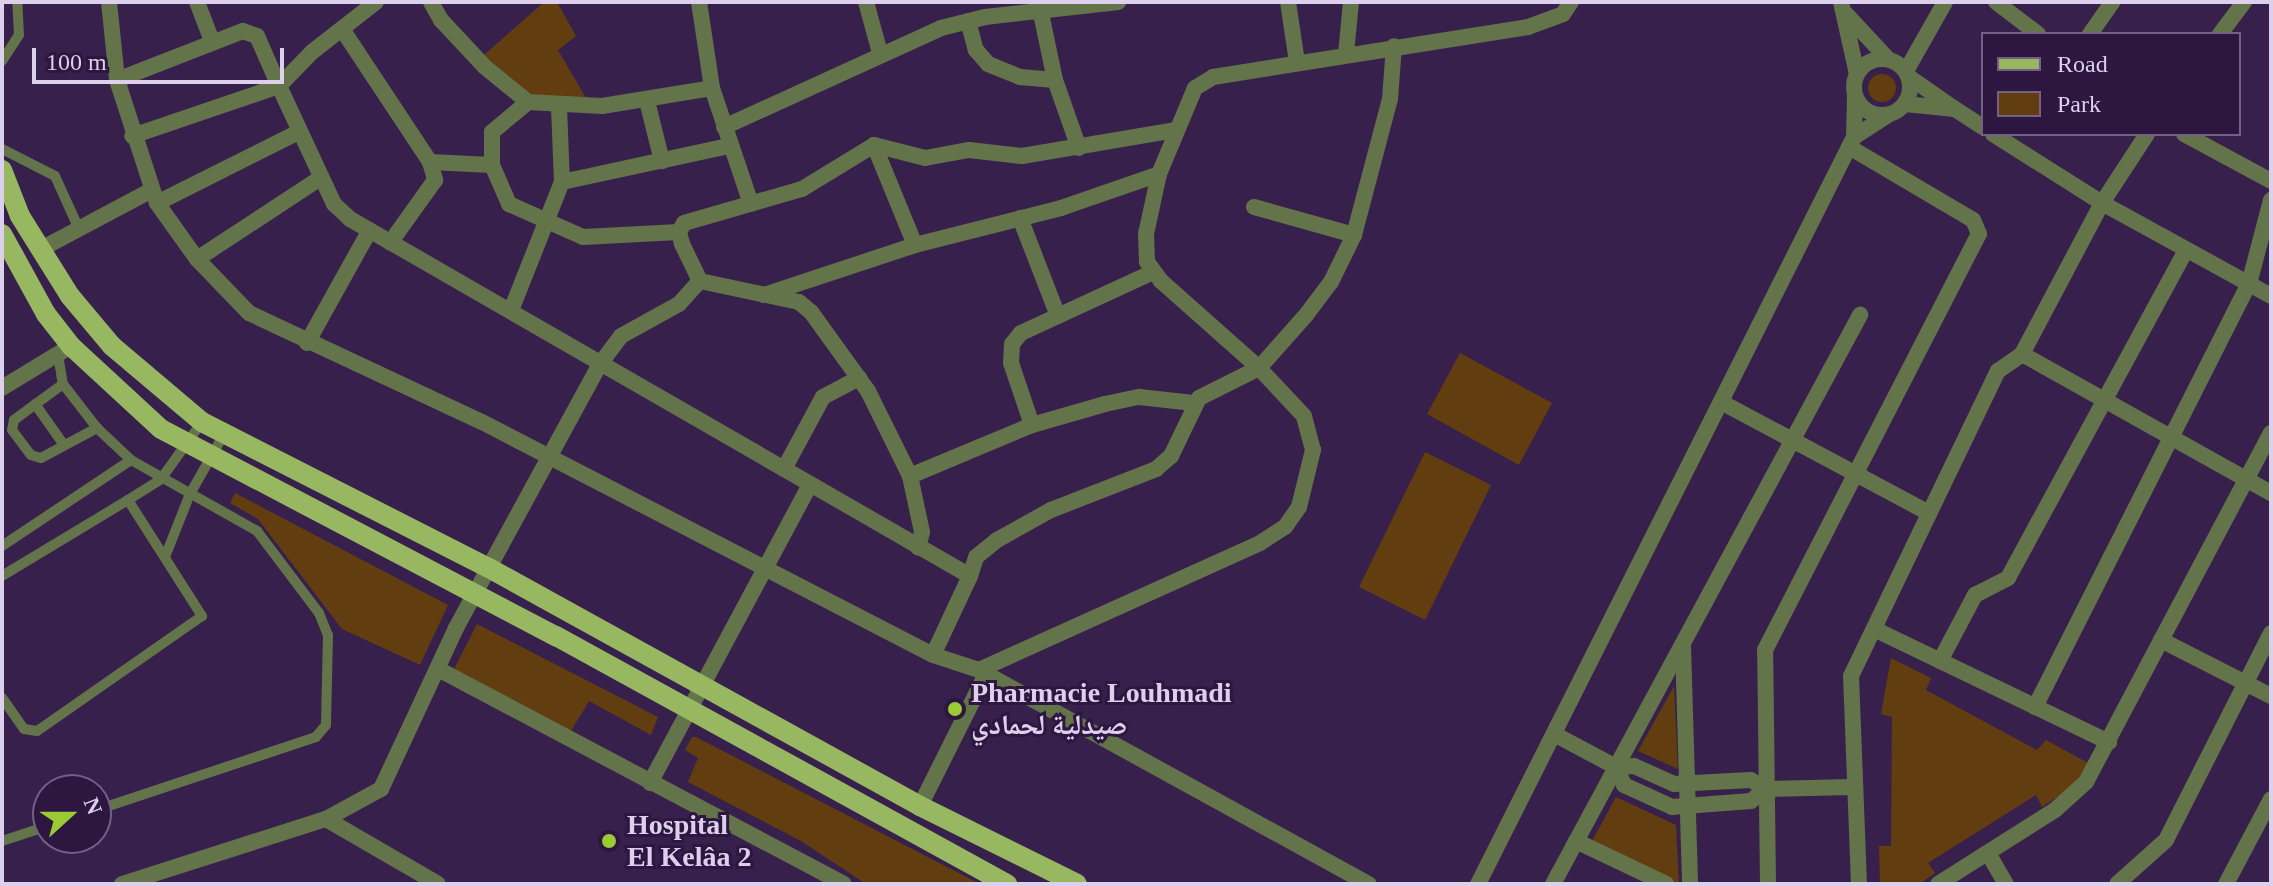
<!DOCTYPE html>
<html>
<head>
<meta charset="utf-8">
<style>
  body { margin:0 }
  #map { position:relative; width:2273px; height:886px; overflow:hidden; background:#37214c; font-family:"Times New Roman","Noto Naskh Arabic",serif }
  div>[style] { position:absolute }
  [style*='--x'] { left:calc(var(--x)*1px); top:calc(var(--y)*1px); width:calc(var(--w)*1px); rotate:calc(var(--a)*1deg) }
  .green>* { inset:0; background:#623d0f }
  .round { border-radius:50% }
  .service>* { height:10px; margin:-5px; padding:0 5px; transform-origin:5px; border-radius:5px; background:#63734a }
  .minor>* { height:16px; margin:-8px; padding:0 8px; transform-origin:8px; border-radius:8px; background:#63734a }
  .minor>.ring { margin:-8px; padding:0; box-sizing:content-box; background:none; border:16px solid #63734a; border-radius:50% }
  .primary>* { height:20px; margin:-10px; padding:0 10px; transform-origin:10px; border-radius:10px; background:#97b861 }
  .dots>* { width:22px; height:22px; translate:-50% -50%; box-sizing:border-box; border:4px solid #2d1741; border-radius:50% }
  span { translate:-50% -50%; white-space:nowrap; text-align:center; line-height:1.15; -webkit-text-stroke:6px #2d1741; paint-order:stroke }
  .poi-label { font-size:28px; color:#ddd0ec; font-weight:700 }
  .left { translate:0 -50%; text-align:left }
  .frame { position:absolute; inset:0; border:4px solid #ddd0ec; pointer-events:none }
  .legend { position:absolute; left:1981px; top:32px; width:260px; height:104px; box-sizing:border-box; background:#2d1741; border:2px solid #736185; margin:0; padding:10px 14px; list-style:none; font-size:24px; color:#ddd0ec }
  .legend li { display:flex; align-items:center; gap:16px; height:40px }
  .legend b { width:40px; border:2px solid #736185 }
  .north { position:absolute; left:32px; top:774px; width:80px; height:80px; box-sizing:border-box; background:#2d1741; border:2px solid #736185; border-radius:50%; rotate:69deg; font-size:22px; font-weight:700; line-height:32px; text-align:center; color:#ddd0ec }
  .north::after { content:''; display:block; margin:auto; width:28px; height:36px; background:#9acb34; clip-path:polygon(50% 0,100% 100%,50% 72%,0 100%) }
  .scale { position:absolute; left:32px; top:48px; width:252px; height:36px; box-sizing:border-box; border:4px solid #ddd0ec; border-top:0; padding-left:10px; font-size:24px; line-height:28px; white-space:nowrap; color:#ddd0ec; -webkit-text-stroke:6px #2d1741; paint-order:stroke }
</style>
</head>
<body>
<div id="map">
  <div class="green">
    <div style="clip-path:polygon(544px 2px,557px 2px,576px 36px,558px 50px,587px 100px,544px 100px,524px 90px,484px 55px)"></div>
    <div class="round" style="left:1868px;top:74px;width:28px;height:28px"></div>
    <div style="clip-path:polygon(1460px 353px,1552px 403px,1519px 465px,1427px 414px)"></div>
    <div style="clip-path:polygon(1425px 452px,1491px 485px,1425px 620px,1359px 587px)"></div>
    <div style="clip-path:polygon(235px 493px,448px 605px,420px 665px,342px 629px,258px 519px,230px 503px)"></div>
    <div style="clip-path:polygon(477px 624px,658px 717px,651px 735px,589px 701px,571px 731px,454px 669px)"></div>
    <div style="clip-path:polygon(1891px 658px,1931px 678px,1926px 690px,2037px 750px,2046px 740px,2090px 764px,2077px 784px,2042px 807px,2036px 795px,1928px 863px,1935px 873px,1919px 884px,1880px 884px,1879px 846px,1891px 846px,1892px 717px,1881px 714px)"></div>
    <div style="clip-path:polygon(1674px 686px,1678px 769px,1638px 751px)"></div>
    <div style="clip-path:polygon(692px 737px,696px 737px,980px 884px,866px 884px,801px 841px,688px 782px,698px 758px,685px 750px)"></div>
    <div style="clip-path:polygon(1616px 797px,1676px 825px,1679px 884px,1592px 841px)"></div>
  </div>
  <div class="service">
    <div style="--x:2;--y:61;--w:31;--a:-57"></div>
    <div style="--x:19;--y:35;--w:33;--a:-93"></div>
    <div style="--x:2;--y:149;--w:59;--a:27"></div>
    <div style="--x:55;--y:176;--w:58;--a:65.6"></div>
    <div style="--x:58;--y:354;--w:30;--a:81"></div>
    <div style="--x:63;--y:384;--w:56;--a:52.3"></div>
    <div style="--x:97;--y:428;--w:47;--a:43.3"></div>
    <div style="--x:131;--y:460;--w:145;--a:29.4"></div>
    <div style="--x:257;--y:531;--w:103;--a:52.9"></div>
    <div style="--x:319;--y:613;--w:24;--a:68"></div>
    <div style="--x:328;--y:635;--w:90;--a:91.3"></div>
    <div style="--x:326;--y:725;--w:16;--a:130"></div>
    <div style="--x:316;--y:737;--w:232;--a:161.6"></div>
    <div style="--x:63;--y:384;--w:61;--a:143.7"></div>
    <div style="--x:14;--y:420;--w:10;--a:101"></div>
    <div style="--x:12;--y:430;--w:31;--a:53"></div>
    <div style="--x:31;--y:455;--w:10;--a:17"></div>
    <div style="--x:41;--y:458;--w:64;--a:-28.2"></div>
    <div style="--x:35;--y:404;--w:50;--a:54.7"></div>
    <div style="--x:128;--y:500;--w:39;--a:-32"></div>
    <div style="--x:161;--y:479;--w:70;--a:-54.3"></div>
    <div style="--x:2;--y:546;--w:155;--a:-33.7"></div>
    <div style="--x:165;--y:557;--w:68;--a:-68.4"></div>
    <div style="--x:190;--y:494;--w:69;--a:-60.5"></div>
    <div style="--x:2;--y:576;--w:147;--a:-31.1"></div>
    <div style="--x:128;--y:500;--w:138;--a:57.5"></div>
    <div style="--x:202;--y:616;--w:201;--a:145.1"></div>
    <div style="--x:37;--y:731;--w:13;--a:-171"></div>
    <div style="--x:24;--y:729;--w:38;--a:-125"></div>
    <div style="--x:2;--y:841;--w:48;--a:-18.1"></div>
  </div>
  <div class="minor">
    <div style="--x:109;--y:2;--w:78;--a:84.1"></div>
    <div style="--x:117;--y:80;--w:129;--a:72"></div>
    <div style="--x:157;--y:203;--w:69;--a:54.5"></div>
    <div style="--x:197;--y:259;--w:75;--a:46.1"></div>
    <div style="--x:249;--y:313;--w:257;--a:25.1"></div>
    <div style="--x:482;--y:422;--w:508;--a:27.32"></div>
    <div style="--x:933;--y:655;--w:48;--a:18.1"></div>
    <div style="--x:979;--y:670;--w:445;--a:28.8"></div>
    <div style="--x:197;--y:2;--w:42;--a:69"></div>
    <div style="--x:376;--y:2;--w:81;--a:142"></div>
    <div style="--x:312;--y:52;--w:47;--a:134.1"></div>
    <div style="--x:279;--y:86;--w:130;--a:65"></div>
    <div style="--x:334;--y:204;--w:22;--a:43"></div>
    <div style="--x:350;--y:219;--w:715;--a:29.93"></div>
    <div style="--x:970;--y:576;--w:87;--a:115.1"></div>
    <div style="--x:431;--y:2;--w:21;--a:61"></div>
    <div style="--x:441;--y:20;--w:64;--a:46.9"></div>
    <div style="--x:485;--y:67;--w:55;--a:39.1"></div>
    <div style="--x:528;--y:102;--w:74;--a:3.1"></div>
    <div style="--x:602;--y:106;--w:111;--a:-9.3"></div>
    <div style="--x:699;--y:2;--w:87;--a:81.4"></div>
    <div style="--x:712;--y:88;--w:122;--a:71.4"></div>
    <div style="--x:866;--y:2;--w:53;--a:74.6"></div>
    <div style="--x:1288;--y:2;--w:61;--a:81.5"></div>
    <div style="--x:1841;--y:2;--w:74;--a:77.5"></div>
    <div style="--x:1996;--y:2;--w:53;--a:37.3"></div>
    <div style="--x:1039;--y:4;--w:78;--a:78.1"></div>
    <div style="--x:1055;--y:80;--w:72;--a:70.6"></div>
    <div style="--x:1846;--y:14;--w:62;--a:47"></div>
    <div style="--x:968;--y:21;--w:30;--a:75"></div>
    <div style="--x:976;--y:50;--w:18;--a:49"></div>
    <div style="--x:988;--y:64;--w:35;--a:22"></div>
    <div style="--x:1020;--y:77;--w:35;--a:5"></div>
    <div style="--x:342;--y:29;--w:159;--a:56.5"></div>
    <div style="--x:430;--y:162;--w:19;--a:74"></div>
    <div style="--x:435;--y:180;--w:77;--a:125.5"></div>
    <div style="--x:2090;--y:34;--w:39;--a:-55"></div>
    <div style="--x:2220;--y:34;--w:40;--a:-53"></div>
    <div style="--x:1346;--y:54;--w:52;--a:-84.5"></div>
    <div class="ring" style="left:1854px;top:59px;width:40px;height:40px"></div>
    <div style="--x:1906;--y:71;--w:79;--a:-60.5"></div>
    <div style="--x:117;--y:80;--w:135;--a:-21.3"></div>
    <div style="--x:243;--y:31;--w:15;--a:20"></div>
    <div style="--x:257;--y:36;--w:55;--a:66.3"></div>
    <div style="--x:279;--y:86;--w:155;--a:161.2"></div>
    <div style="--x:1855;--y:97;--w:40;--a:91.4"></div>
    <div style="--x:1854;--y:137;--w:40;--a:-32.9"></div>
    <div style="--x:647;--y:101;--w:62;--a:76"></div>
    <div style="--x:528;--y:102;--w:47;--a:140.2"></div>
    <div style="--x:492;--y:132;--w:33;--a:90"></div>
    <div style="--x:492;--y:165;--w:43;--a:66.4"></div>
    <div style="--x:509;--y:204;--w:81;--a:24"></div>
    <div style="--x:583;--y:237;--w:96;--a:-3"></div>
    <div style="--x:1905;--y:104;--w:50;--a:5.7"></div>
    <div style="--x:1955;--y:109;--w:56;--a:-145.2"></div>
    <div style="--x:1955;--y:109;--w:33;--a:33"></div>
    <div style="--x:724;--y:127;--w:239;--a:-24.5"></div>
    <div style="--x:941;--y:28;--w:45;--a:-14"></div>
    <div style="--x:985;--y:17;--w:134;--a:-6.4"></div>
    <div style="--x:1993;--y:134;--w:129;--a:32.3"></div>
    <div style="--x:2102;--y:203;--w:193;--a:28.8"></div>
    <div style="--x:2184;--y:134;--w:99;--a:28.4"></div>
    <div style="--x:874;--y:145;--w:108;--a:67.7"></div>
    <div style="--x:430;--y:162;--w:62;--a:2.8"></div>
    <div style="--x:562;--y:182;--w:171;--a:-12.2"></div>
    <div style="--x:157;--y:203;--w:157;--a:-26.6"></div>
    <div style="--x:1254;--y:207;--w:104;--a:15.6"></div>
    <div style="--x:1020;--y:218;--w:105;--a:68.8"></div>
    <div style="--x:39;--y:250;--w:128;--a:-28"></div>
    <div style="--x:197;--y:259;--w:146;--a:-33.3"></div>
    <div style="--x:700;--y:281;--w:101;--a:12"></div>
    <div style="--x:799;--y:302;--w:16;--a:40"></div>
    <div style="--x:811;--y:312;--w:97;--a:54.2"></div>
    <div style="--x:868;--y:391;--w:95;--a:63.7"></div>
    <div style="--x:910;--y:476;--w:57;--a:77.9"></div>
    <div style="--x:922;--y:532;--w:16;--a:104"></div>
    <div style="--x:764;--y:295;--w:159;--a:-18.3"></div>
    <div style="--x:915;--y:245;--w:151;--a:-14.2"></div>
    <div style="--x:1061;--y:208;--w:104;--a:-19.1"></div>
    <div style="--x:512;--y:308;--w:136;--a:-68.4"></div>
    <div style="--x:562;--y:182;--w:76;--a:-92.3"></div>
    <div style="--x:307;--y:343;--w:129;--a:-60.9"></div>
    <div style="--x:2022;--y:354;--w:285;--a:29.2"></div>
    <div style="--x:2;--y:388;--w:81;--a:-31.3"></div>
    <div style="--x:1721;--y:402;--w:236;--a:28.1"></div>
    <div style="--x:1032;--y:425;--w:65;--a:-108.7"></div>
    <div style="--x:1011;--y:363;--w:19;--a:-87"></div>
    <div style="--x:1012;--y:344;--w:14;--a:-51"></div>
    <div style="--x:1021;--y:333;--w:145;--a:-24.8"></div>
    <div style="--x:784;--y:469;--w:82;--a:-61.6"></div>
    <div style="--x:823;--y:397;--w:41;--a:-27.8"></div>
    <div style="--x:910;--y:476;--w:132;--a:-22.7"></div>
    <div style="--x:1032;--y:425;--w:76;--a:-16"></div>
    <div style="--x:1105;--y:404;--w:35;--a:-12"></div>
    <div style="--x:1139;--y:397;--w:55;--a:6.2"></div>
    <div style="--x:970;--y:576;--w:20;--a:-72"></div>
    <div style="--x:976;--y:557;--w:27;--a:-39"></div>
    <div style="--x:997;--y:540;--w:62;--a:-29.1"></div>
    <div style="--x:1051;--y:510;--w:113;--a:-21.3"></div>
    <div style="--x:1156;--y:469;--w:20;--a:-41"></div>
    <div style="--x:1171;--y:456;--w:64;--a:-64.2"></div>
    <div style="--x:1199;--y:398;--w:67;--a:-26.6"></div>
    <div style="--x:1259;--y:368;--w:71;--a:-48.4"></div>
    <div style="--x:1306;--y:315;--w:41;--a:-52.9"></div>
    <div style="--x:1331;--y:282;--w:52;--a:-63.9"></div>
    <div style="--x:1354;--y:235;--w:141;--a:-75.2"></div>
    <div style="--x:1390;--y:99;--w:53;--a:-85.7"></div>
    <div style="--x:1874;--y:629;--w:261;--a:25.7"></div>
    <div style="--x:2161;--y:640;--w:123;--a:27"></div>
    <div style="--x:1683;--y:646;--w:238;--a:88.3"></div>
    <div style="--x:1940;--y:661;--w:75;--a:-62.1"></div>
    <div style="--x:1975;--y:595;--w:37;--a:-27"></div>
    <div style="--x:2008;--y:578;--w:373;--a:-61.5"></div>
    <div style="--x:438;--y:669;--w:459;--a:27.9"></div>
    <div style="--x:979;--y:670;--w:308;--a:-24.3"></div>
    <div style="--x:1260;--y:543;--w:30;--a:-33"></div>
    <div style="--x:1285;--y:527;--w:24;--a:-55"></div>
    <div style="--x:1299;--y:507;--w:59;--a:-76.2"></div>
    <div style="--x:1313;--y:450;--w:35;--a:-105"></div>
    <div style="--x:1304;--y:416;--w:66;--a:-133.2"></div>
    <div style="--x:1259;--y:368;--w:131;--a:-138.4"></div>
    <div style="--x:1161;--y:281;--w:24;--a:-126"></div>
    <div style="--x:1147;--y:262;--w:28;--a:-92"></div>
    <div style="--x:1146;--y:234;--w:61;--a:-77.8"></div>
    <div style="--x:1159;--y:174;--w:93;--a:-67.3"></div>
    <div style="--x:1195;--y:88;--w:21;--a:-31"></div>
    <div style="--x:1213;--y:77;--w:319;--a:-9"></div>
    <div style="--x:1528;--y:27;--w:37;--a:-20"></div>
    <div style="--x:1563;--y:14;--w:14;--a:-56"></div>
    <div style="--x:2035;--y:707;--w:474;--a:-63.2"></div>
    <div style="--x:2249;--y:284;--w:87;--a:-75.3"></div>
    <div style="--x:1554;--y:734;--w:70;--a:28"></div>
    <div style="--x:1616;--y:767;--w:18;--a:-3"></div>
    <div style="--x:1634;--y:766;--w:44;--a:24.2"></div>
    <div style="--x:1674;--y:784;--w:77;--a:-3"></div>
    <div style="--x:1751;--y:780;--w:17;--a:31"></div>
    <div style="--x:1616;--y:767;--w:20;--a:66"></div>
    <div style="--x:1624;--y:785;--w:53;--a:24.6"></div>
    <div style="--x:1672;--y:807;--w:79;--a:-4.3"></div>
    <div style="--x:1751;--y:801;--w:19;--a:-39"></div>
    <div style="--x:1766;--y:789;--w:86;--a:-1.3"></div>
    <div style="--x:650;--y:783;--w:339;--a:-61.8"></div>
    <div style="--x:920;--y:806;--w:148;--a:-63.4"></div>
    <div style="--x:326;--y:819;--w:129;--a:30.1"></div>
    <div style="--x:1576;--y:841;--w:100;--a:25.5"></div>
    <div style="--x:1988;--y:853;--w:36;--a:60"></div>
    <div style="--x:122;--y:884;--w:214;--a:-17.7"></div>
    <div style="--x:326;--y:819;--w:63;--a:-28.6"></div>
    <div style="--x:381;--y:789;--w:178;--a:-65"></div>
    <div style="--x:456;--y:628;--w:301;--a:-61.4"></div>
    <div style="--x:600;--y:364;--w:35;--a:-53"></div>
    <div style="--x:621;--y:336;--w:66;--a:-28.9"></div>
    <div style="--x:679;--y:304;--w:31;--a:-48"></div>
    <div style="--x:700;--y:281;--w:41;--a:-115.9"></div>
    <div style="--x:682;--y:244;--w:12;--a:-104"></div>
    <div style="--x:679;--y:232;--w:10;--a:-61"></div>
    <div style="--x:684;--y:223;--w:123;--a:-16.1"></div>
    <div style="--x:802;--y:189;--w:84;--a:-31.4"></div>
    <div style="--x:874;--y:145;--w:53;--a:14.3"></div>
    <div style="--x:925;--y:158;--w:45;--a:-10.3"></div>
    <div style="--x:969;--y:150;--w:53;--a:6.5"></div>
    <div style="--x:1022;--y:156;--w:155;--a:-9.6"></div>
    <div style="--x:1478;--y:884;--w:836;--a:-63.28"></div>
    <div style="--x:1553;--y:884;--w:647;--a:-61.65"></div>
    <div style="--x:1768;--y:884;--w:234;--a:-90.7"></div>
    <div style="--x:1765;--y:650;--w:468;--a:-62.8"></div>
    <div style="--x:1979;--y:234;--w:15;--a:-113"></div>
    <div style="--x:1973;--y:220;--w:144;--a:-149.5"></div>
    <div style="--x:1859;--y:884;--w:208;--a:-92.2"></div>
    <div style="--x:1851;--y:676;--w:339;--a:-64.3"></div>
    <div style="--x:1998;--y:371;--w:29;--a:-35"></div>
    <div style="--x:2022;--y:354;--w:171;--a:-62.1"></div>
    <div style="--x:2102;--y:203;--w:82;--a:-56.9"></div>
    <div style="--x:1938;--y:884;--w:138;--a:-32.3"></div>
    <div style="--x:2055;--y:810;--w:42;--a:-42.1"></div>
    <div style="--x:2086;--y:782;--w:395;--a:-62.1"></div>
    <div style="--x:2117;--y:884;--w:66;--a:-41.9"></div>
    <div style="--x:2166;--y:840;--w:232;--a:-63.1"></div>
    <div style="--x:2226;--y:884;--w:96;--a:-62.1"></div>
  </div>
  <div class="primary">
    <div style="--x:2;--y:170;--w:49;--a:68.6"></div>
    <div style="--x:20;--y:216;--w:94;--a:58"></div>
    <div style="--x:70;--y:296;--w:65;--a:50"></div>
    <div style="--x:112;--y:346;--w:118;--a:40.2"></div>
    <div style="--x:202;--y:422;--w:322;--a:27"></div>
    <div style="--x:489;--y:568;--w:492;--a:28.9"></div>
    <div style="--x:920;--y:806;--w:175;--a:26.4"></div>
    <div style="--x:2;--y:234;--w:91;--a:61.2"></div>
    <div style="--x:46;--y:314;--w:41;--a:52"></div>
    <div style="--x:71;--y:346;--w:122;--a:42.7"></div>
    <div style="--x:161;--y:429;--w:446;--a:27.7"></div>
    <div style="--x:556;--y:636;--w:515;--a:28.81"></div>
  </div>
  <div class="dots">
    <div style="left:955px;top:709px;background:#9acb34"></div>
    <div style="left:609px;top:841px;background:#9acb34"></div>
  </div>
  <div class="poi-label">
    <span class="left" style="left:971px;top:709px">Pharmacie Louhmadi<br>صيدلية لحمادي</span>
    <span class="left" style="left:627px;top:841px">Hospital<br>El Kelâa 2</span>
  </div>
  <div class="frame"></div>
  <ul class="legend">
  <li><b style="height:10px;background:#97b861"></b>Road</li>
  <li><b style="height:22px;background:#623d0f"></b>Park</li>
  </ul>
  <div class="north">N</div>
  <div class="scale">100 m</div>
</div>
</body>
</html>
